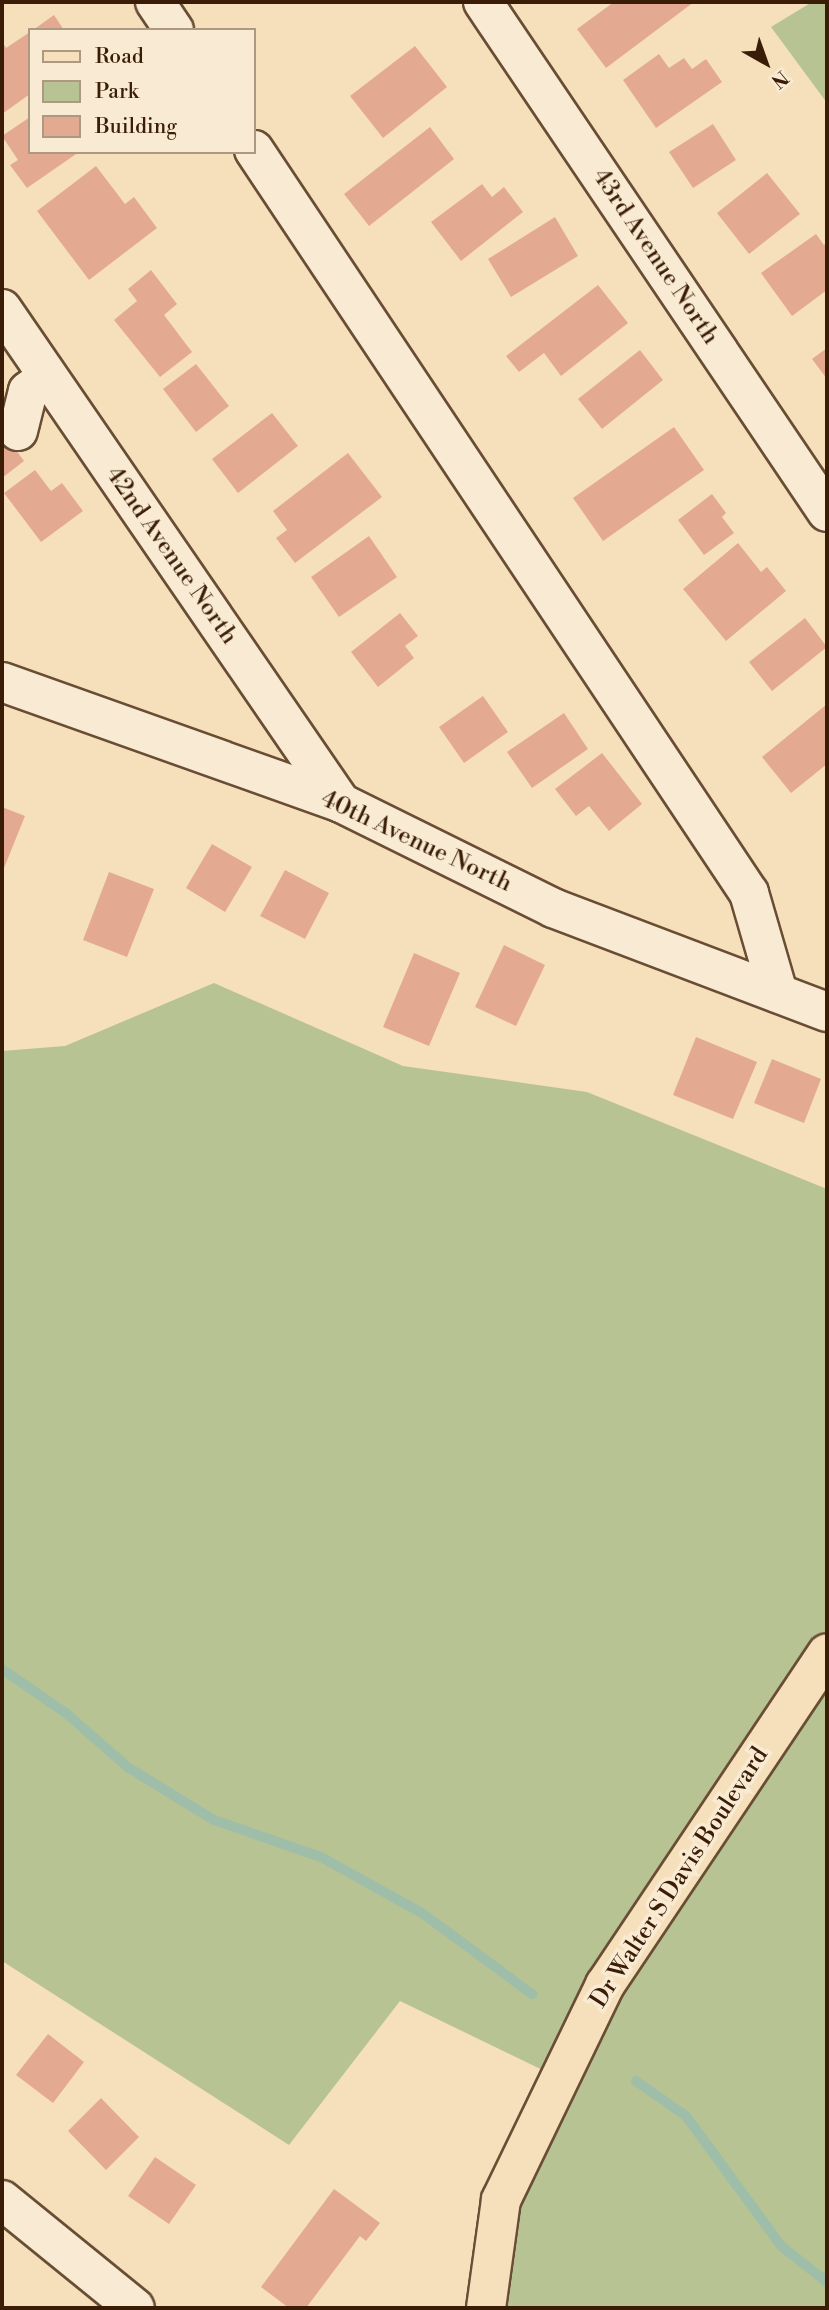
<!DOCTYPE html>
<html>
<head>
<meta charset="utf-8">
<style>
  body { margin:0 }
  #map { position:relative; width:829px; height:2310px; overflow:hidden; background:#f6e0bb; font-family:"Libre Bodoni",serif }
  div>[style] { position:absolute }
  [style*='--x'] { left:calc(var(--x)*1px); top:calc(var(--y)*1px); width:calc(var(--w)*1px); rotate:calc(var(--a)*1deg) }
  .green>* { inset:0; background:#b8c393 }
  .stream>* { height:10px; margin:-5px; padding:0 5px; transform-origin:5px; border-radius:5px; background:#9ebeaa }
  .building>* { inset:0; background:#e4aa91 }
  .roads { filter:drop-shadow(2px 0 #694d34) drop-shadow(-2px 0 #694d34) drop-shadow(0 2px #694d34) drop-shadow(0 -2px #694d34) }
  .minor>* { height:38px; margin:-19px; padding:0 19px; transform-origin:19px; border-radius:19px; background:#f9ebd3 }
  .major>* { height:38px; margin:-19px; padding:0 19px; transform-origin:19px; border-radius:19px; background:#f6e0bb }
  span { translate:-50% -50%; white-space:nowrap; text-align:center; line-height:1.15; -webkit-text-stroke:7px #f9ebd3; paint-order:stroke }
  .street-label { font-size:24px; color:#3a1c07 }
  .frame { position:absolute; inset:0; border:4px solid #3a1c07; pointer-events:none }
  .legend { position:absolute; left:28px; top:28px; width:228px; height:126px; box-sizing:border-box; background:#f9ebd3; border:2px solid #ad9881; margin:0; padding:9px 12px; list-style:none; font-size:21px; color:#3a1c07 }
  .legend li { display:flex; align-items:center; gap:14px; height:35px }
  .legend b { width:35px; border:2px solid #ad9881 }
  .north { position:absolute; left:731px; top:28px; width:70px; height:70px; -webkit-text-stroke:5px #f9ebd3; paint-order:stroke; rotate:140deg; font-size:19px; font-weight:700; line-height:28px; text-align:center; color:#3a1c07 }
  .north::after { content:''; display:block; margin:auto; width:24px; height:32px; background:#3a1c07; clip-path:polygon(50% 0,100% 100%,50% 72%,0 100%) }
</style>
</head>
<body>
<div id="map">
  <div class="green">
    <div style="clip-path:polygon(812px 2px,827px 2px,827px 103px,771px 27px)"></div>
    <div style="clip-path:polygon(214px 983px,403px 1066px,587px 1092px,827px 1189px,827px 2308px,486px 2308px,559px 2078px,400px 2001px,289px 2145px,2px 1961px,2px 1051px,65px 1046px)"></div>
  </div>
  <div class="stream">
    <div style="--x:2;--y:1669;--w:79;--a:34.7"></div>
    <div style="--x:67;--y:1714;--w:82;--a:41.1"></div>
    <div style="--x:129;--y:1768;--w:100;--a:31.5"></div>
    <div style="--x:214;--y:1820;--w:113;--a:19.1"></div>
    <div style="--x:321;--y:1857;--w:115;--a:29"></div>
    <div style="--x:422;--y:1913;--w:137;--a:36.4"></div>
    <div style="--x:636;--y:2081;--w:61;--a:35"></div>
    <div style="--x:686;--y:2116;--w:161;--a:53.8"></div>
    <div style="--x:781;--y:2246;--w:58;--a:38"></div>
  </div>
  <div class="building">
    <div style="clip-path:polygon(614px 2px,694px 2px,606px 68px,577px 29px)"></div>
    <div style="clip-path:polygon(54px 15px,64px 30px,33px 30px)"></div>
    <div style="clip-path:polygon(30px 32px,30px 94px,2px 114px,2px 41px,6px 48px)"></div>
    <div style="clip-path:polygon(415px 46px,447px 87px,383px 138px,350px 96px)"></div>
    <div style="clip-path:polygon(659px 54px,669px 68px,684px 58px,692px 69px,706px 59px,722px 82px,656px 128px,623px 80px)"></div>
    <div style="clip-path:polygon(30px 117px,30px 152px,79px 152px,27px 188px,10px 165px,18px 160px,2px 136px)"></div>
    <div style="clip-path:polygon(713px 124px,736px 160px,693px 188px,669px 152px)"></div>
    <div style="clip-path:polygon(430px 127px,454px 159px,369px 226px,344px 194px)"></div>
    <div style="clip-path:polygon(96px 166px,125px 204px,134px 197px,157px 228px,89px 280px,37px 211px)"></div>
    <div style="clip-path:polygon(767px 173px,800px 214px,749px 254px,717px 213px)"></div>
    <div style="clip-path:polygon(482px 184px,492px 197px,504px 187px,523px 212px,461px 261px,431px 222px)"></div>
    <div style="clip-path:polygon(555px 217px,578px 256px,511px 297px,488px 259px)"></div>
    <div style="clip-path:polygon(816px 234px,824px 245px,827px 242px,827px 290px,792px 316px,761px 273px)"></div>
    <div style="clip-path:polygon(151px 270px,177px 304px,164px 315px,192px 352px,160px 377px,114px 320px,137px 301px,128px 289px)"></div>
    <div style="clip-path:polygon(598px 285px,628px 323px,561px 376px,544px 353px,519px 372px,506px 356px)"></div>
    <div style="clip-path:polygon(827px 348px,827px 379px,812px 359px)"></div>
    <div style="clip-path:polygon(640px 350px,663px 380px,602px 429px,578px 399px)"></div>
    <div style="clip-path:polygon(196px 364px,229px 406px,196px 432px,163px 389px)"></div>
    <div style="clip-path:polygon(272px 413px,298px 446px,238px 493px,212px 459px)"></div>
    <div style="clip-path:polygon(674px 427px,704px 470px,603px 541px,573px 498px)"></div>
    <div style="clip-path:polygon(2px 431px,24px 461px,2px 478px)"></div>
    <div style="clip-path:polygon(348px 453px,382px 497px,295px 563px,276px 538px,287px 530px,273px 511px)"></div>
    <div style="clip-path:polygon(35px 470px,51px 491px,62px 483px,83px 511px,41px 542px,4px 493px)"></div>
    <div style="clip-path:polygon(712px 494px,726px 513px,722px 517px,734px 533px,704px 555px,678px 520px)"></div>
    <div style="clip-path:polygon(369px 536px,397px 577px,339px 617px,311px 577px)"></div>
    <div style="clip-path:polygon(738px 543px,761px 572px,767px 567px,786px 591px,726px 641px,683px 589px)"></div>
    <div style="clip-path:polygon(400px 613px,418px 636px,405px 646px,414px 658px,378px 687px,351px 652px)"></div>
    <div style="clip-path:polygon(805px 618px,827px 647px,772px 691px,749px 662px)"></div>
    <div style="clip-path:polygon(483px 696px,508px 732px,464px 763px,439px 727px)"></div>
    <div style="clip-path:polygon(827px 704px,827px 764px,791px 793px,762px 757px)"></div>
    <div style="clip-path:polygon(564px 713px,588px 749px,532px 788px,507px 752px)"></div>
    <div style="clip-path:polygon(602px 753px,642px 804px,609px 831px,589px 806px,576px 816px,555px 789px)"></div>
    <div style="clip-path:polygon(2px 807px,25px 816px,2px 873px)"></div>
    <div style="clip-path:polygon(212px 844px,252px 867px,225px 912px,186px 888px)"></div>
    <div style="clip-path:polygon(285px 870px,329px 893px,305px 939px,260px 916px)"></div>
    <div style="clip-path:polygon(109px 872px,154px 889px,127px 957px,83px 940px)"></div>
    <div style="clip-path:polygon(504px 945px,545px 965px,516px 1026px,475px 1007px)"></div>
    <div style="clip-path:polygon(414px 953px,460px 973px,429px 1046px,383px 1027px)"></div>
    <div style="clip-path:polygon(696px 1037px,757px 1062px,733px 1119px,673px 1095px)"></div>
    <div style="clip-path:polygon(772px 1059px,821px 1079px,804px 1123px,754px 1103px)"></div>
    <div style="clip-path:polygon(48px 2034px,84px 2062px,53px 2103px,16px 2075px)"></div>
    <div style="clip-path:polygon(101px 2098px,139px 2137px,106px 2170px,68px 2131px)"></div>
    <div style="clip-path:polygon(155px 2157px,196px 2185px,169px 2224px,128px 2196px)"></div>
    <div style="clip-path:polygon(334px 2189px,380px 2223px,366px 2241px,360px 2236px,306px 2308px,289px 2308px,261px 2287px)"></div>
  </div>
  <div class="roads">
    <div class="minor">
      <div style="--x:155;--y:2;--w:34;--a:56"></div>
      <div style="--x:483;--y:2;--w:615;--a:56"></div>
      <div style="--x:254;--y:150;--w:893;--a:56.33"></div>
      <div style="--x:749;--y:893;--w:104;--a:73.8"></div>
      <div style="--x:2;--y:309;--w:599;--a:55.54"></div>
      <div style="--x:18;--y:431;--w:41;--a:-76"></div>
      <div style="--x:28;--y:391;--w:24;--a:-36"></div>
      <div style="--x:2;--y:682;--w:360;--a:19.6"></div>
      <div style="--x:341;--y:803;--w:237;--a:26.3"></div>
      <div style="--x:553;--y:908;--w:293;--a:20.8"></div>
      <div style="--x:2;--y:2200;--w:171;--a:39.1"></div>
    </div>
    <div class="major">
      <div style="--x:486;--y:2308;--w:109;--a:-82.1"></div>
      <div style="--x:501;--y:2200;--w:239;--a:-64.2"></div>
      <div style="--x:605;--y:1985;--w:399;--a:-56.2"></div>
    </div>
  </div>
  <div class="street-label">
    <span style="left:655px;top:257px;rotate:56deg">43rd Avenue North</span>
    <span style="left:171px;top:556px;rotate:55deg">42nd Avenue North</span>
    <span style="left:416px;top:842px;rotate:25deg">40th Avenue North</span>
    <span style="left:680px;top:1878px;rotate:-57deg">Dr Walter S Davis Boulevard</span>
  </div>
  <div class="frame"></div>
  <ul class="legend">
  <li><b style="height:9px;background:#f6e0bb"></b>Road</li>
  <li><b style="height:19px;background:#b8c393"></b>Park</li>
  <li><b style="height:19px;background:#e4aa91"></b>Building</li>
  </ul>
  <div class="north">N</div>
</div>
</body>
</html>
